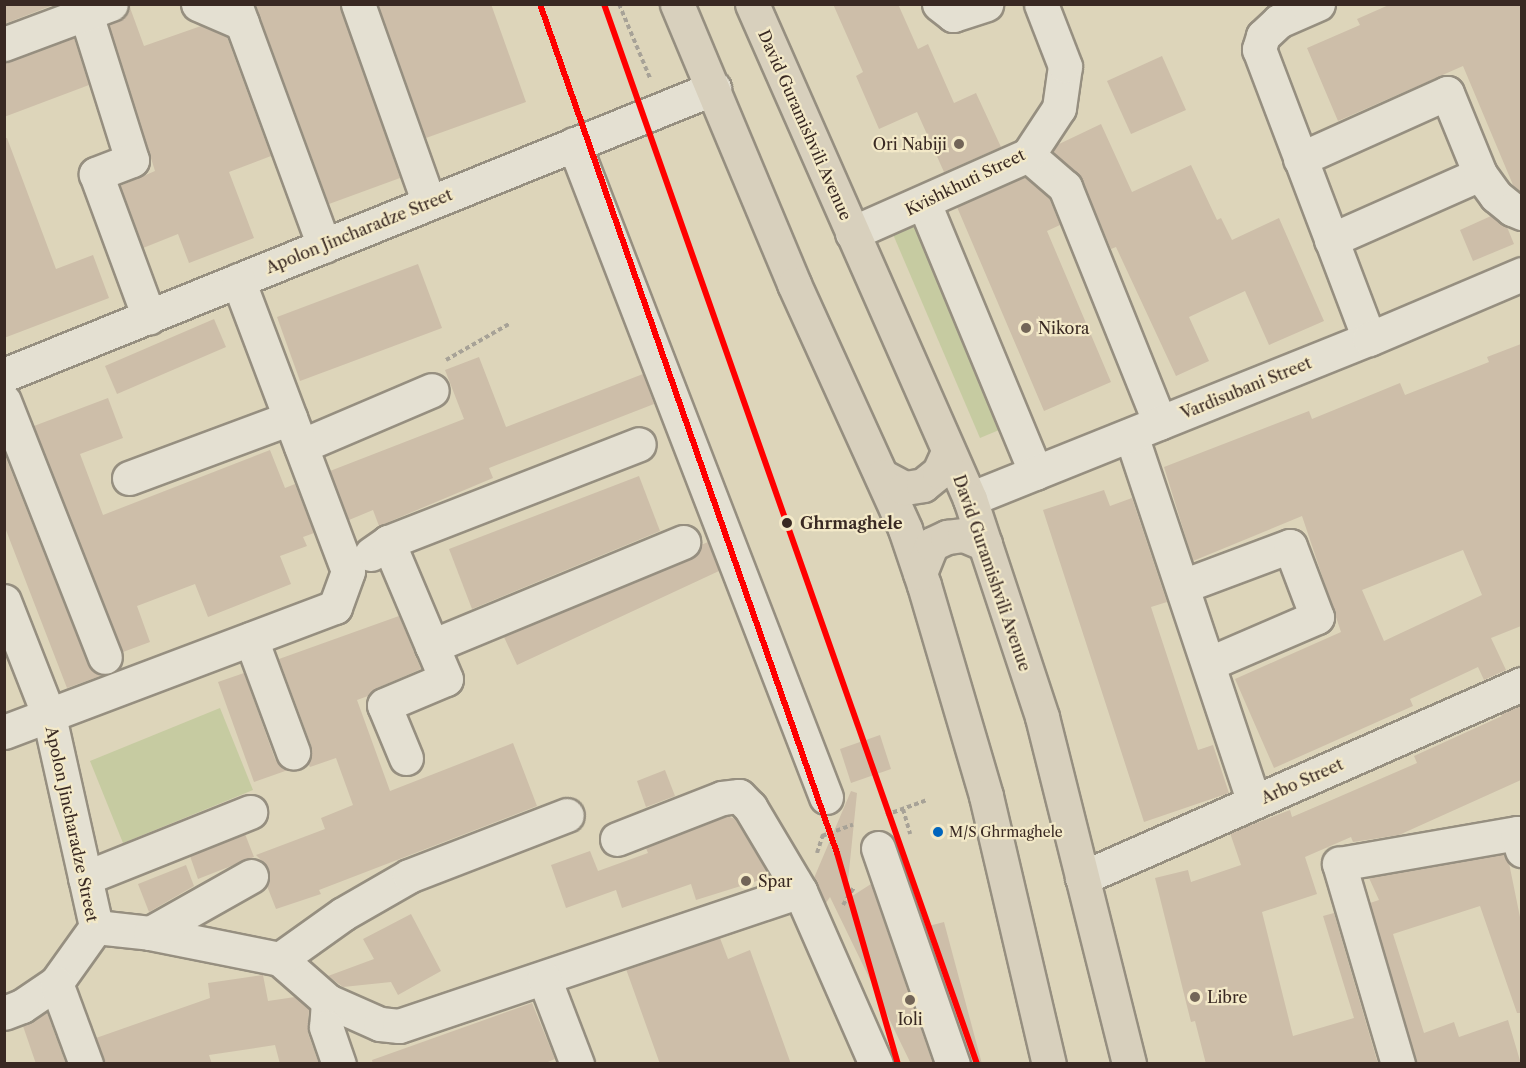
<!DOCTYPE html>
<html>
<head>
<meta charset="utf-8">
<style>
  body { margin:0 }
  #map { position:relative; width:1526px; height:1068px; overflow:hidden; background:#ddd5ba; font-family:"Libre Caslon Text",serif }
  div>[style] { position:absolute }
  [style*='--x'] { left:calc(var(--x)*1px); top:calc(var(--y)*1px); width:calc(var(--w)*1px); rotate:calc(var(--a)*1deg) }
  .green>* { inset:0; background:#c6cba1 }
  .building>* { inset:0; background:#cdbea9 }
  .path>* { height:4px; margin-top:-2px; transform-origin:0; background:repeating-linear-gradient(90deg,#a7a297 0 4.5px,transparent 0 7.5px) }
  .roads { filter:drop-shadow(2px 0 #968f80) drop-shadow(-2px 0 #968f80) drop-shadow(0 2px #968f80) drop-shadow(0 -2px #968f80) }
  .minor>* { height:33px; margin:-16.5px; padding:0 16.5px; transform-origin:16.5px; border-radius:16.5px; background:#e4e0d2 }
  .major>* { height:33px; margin:-16.5px; padding:0 16.5px; transform-origin:16.5px; border-radius:16.5px; background:#d8d0bd }
  .metro-1>* { height:6px; margin:-3px; padding:0 3px; transform-origin:3px; border-radius:3px; background:#f00 }
  .dots>* { width:16px; height:16px; translate:-50% -50%; box-sizing:border-box; border:3px solid #f3e9c8; border-radius:50% }
  span { translate:-50% -50%; white-space:nowrap; text-align:center; line-height:1.15; -webkit-text-stroke:4.5px #f3e9c8; paint-order:stroke }
  .bus-label { font-size:14px; color:#392923 }
  .left { translate:0 -50%; text-align:left }
  .street-label { font-size:16px; color:#392923 }
  .poi-label { font-size:16px; color:#392923 }
  .right { translate:-100% -50%; text-align:right }
  .stop-label { font-size:16px; color:#392923; font-weight:700 }
  .frame { position:absolute; inset:0; border:6px solid #392923; pointer-events:none }
</style>
</head>
<body>
<div id="map">
  <div class="green">
    <div style="clip-path:polygon(923px 218px,1011px 425px,980px 438px,892px 232px)"></div>
    <div style="clip-path:polygon(220px 708px,253px 790px,123px 843px,90px 761px)"></div>
  </div>
  <div class="building">
    <div style="clip-path:polygon(4px 4px,56px 4px,4px 24px)"></div>
    <div style="clip-path:polygon(260px 4px,340px 4px,400px 178px,329px 204px,256px 6px)"></div>
    <div style="clip-path:polygon(378px 4px,491px 4px,526px 102px,426px 138px)"></div>
    <div style="clip-path:polygon(833px 4px,898px 4px,918px 49px,928px 44px,954px 103px,976px 93px,1001px 147px,944px 172px,917px 112px,879px 129px,856px 76px,863px 72px)"></div>
    <div style="clip-path:polygon(1391px 4px,1521px 4px,1521px 193px,1513px 185px,1463px 66px,1338px 121px,1307px 48px,1360px 25px,1357px 19px)"></div>
    <div style="clip-path:polygon(129px 5px,144px 46px,201px 26px,227px 37px,271px 156px,229px 172px,254px 238px,189px 263px,178px 234px,143px 248px,120px 186px,155px 171px,109px 25px,125px 16px)"></div>
    <div style="clip-path:polygon(74px 38px,89px 85px,4px 117px,4px 62px)"></div>
    <div style="clip-path:polygon(1162px 56px,1186px 110px,1131px 134px,1107px 81px)"></div>
    <div style="clip-path:polygon(1101px 124px,1132px 192px,1191px 165px,1217px 220px,1221px 218px,1232px 240px,1279px 218px,1324px 321px,1269px 345px,1245px 291px,1189px 317px,1209px 361px,1176px 376px,1116px 247px,1111px 249px,1082px 180px,1053px 152px,1057px 145px)"></div>
    <div style="clip-path:polygon(4px 138px,7px 138px,56px 269px,93px 255px,109px 298px,4px 338px)"></div>
    <div style="clip-path:polygon(1025px 177px,1049px 198px,1060px 225px,1047px 231px,1111px 382px,1044px 411px,957px 207px)"></div>
    <div style="clip-path:polygon(1491px 216px,1507px 227px,1514px 244px,1473px 261px,1460px 230px)"></div>
    <div style="clip-path:polygon(418px 264px,442px 328px,300px 381px,277px 317px)"></div>
    <div style="clip-path:polygon(214px 319px,226px 347px,117px 394px,105px 366px)"></div>
    <div style="clip-path:polygon(evenodd,1521px 344px,1521px 626px,1491px 638px,1506px 670px,1484px 680px,1478px 667px,1410px 699px,1413px 706px,1274px 768px,1235px 679px,1341px 632px,1302px 516px,1193px 561px,1164px 467px,1309px 411px,1312px 419px,1400px 383px,1405px 395px,1489px 362px,1487px 357px,1521px 344px,1463px 550px,1482px 595px,1384px 641px,1362px 590px,1463px 550px)"></div>
    <div style="clip-path:polygon(479px 357px,506px 427px,643px 374px,654px 404px,489px 468px,493px 478px,379px 526px,373px 510px,349px 520px,330px 471px,464px 419px,445px 370px)"></div>
    <div style="clip-path:polygon(108px 398px,123px 438px,80px 454px,103px 515px,270px 450px,285px 488px,295px 484px,314px 533px,303px 537px,307px 546px,280px 556px,291px 584px,208px 617px,195px 584px,137px 606px,150px 642px,123px 652px,34px 426px)"></div>
    <div style="clip-path:polygon(4px 453px,88px 664px,100px 676px,67px 688px,4px 525px)"></div>
    <div style="clip-path:polygon(639px 476px,660px 531px,472px 609px,449px 549px)"></div>
    <div style="clip-path:polygon(1104px 490px,1110px 506px,1132px 498px,1167px 602px,1151px 607px,1198px 750px,1213px 745px,1229px 793px,1144px 822px,1043px 510px)"></div>
    <div style="clip-path:polygon(708px 542px,719px 571px,517px 665px,504px 637px,690px 559px,697px 554px,701px 545px)"></div>
    <div style="clip-path:polygon(399px 616px,421px 669px,377px 688px,368px 696px,357px 700px,390px 791px,513px 743px,537px 806px,319px 890px,321px 894px,276px 909px,267px 886px,270px 877px,268px 867px,256px 855px,325px 829px,321px 818px,353px 805px,336px 758px,310px 767px,308px 763px,312px 755px,311px 745px,279px 659px)"></div>
    <div style="clip-path:polygon(244px 673px,275px 759px,281px 766px,288px 770px,254px 782px,218px 682px)"></div>
    <div style="clip-path:polygon(1521px 705px,1521px 780px,1399px 835px,1353px 842px,1351px 837px,1305px 857px,1317px 894px,1262px 912px,1293px 1036px,1354px 1018px,1323px 916px,1334px 913px,1378px 1064px,1206px 1064px,1195px 1021px,1191px 1022px,1155px 878px,1188px 870px,1191px 882px,1241px 865px,1230px 833px,1290px 810px,1292px 817px,1334px 799px,1417px 763px,1414px 756px,1502px 716px,1500px 714px)"></div>
    <div style="clip-path:polygon(880px 735px,891px 769px,851px 783px,840px 749px)"></div>
    <div style="clip-path:polygon(665px 770px,675px 796px,646px 807px,637px 781px)"></div>
    <div style="clip-path:polygon(851px 791px,857px 793px,846px 900px,871px 884px,933px 1064px,911px 1064px,830px 897px,826px 903px,814px 878px)"></div>
    <div style="clip-path:polygon(727px 816px,735px 819px,770px 877px,696px 900px,691px 884px,622px 908px,616px 890px,566px 908px,551px 865px,590px 851px,598px 871px,648px 853px,646px 848px)"></div>
    <div style="clip-path:polygon(245px 834px,254px 857px,198px 879px,190px 856px)"></div>
    <div style="clip-path:polygon(1504px 854px,1509px 863px,1521px 922px,1521px 1013px,1517px 1013px,1480px 906px,1393px 934px,1424px 1033px,1454px 1022px,1459px 1037px,1508px 1020px,1521px 1064px,1416px 1064px,1370px 903px,1379px 900px,1369px 878px)"></div>
    <div style="clip-path:polygon(186px 865px,194px 886px,149px 912px,138px 884px)"></div>
    <div style="clip-path:polygon(411px 914px,441px 971px,398px 995px,391px 982px,343px 987px,328px 976px,374px 959px,363px 939px)"></div>
    <div style="clip-path:polygon(944px 922px,982px 1064px,971px 1064px,925px 927px)"></div>
    <div style="clip-path:polygon(720px 938px,728px 959px,750px 950px,791px 1064px,660px 1064px,626px 969px)"></div>
    <div style="clip-path:polygon(263px 975px,268px 1001px,295px 997px,309px 1009px,308px 1033px,319px 1064px,280px 1064px,275px 1045px,209px 1055px,212px 1064px,104px 1064px,96px 1038px,210px 998px,208px 983px)"></div>
    <div style="clip-path:polygon(532px 1003px,555px 1059px,543px 1064px,373px 1064px,372px 1060px)"></div>
    <div style="clip-path:polygon(47px 1013px,66px 1064px,36px 1064px,23px 1026px)"></div>
  </div>
  <div class="path">
    <div style="--x:619;--y:4;--w:80;--a:67.3"></div>
    <div style="--x:446;--y:360;--w:73;--a:-29.7"></div>
    <div style="--x:903;--y:809;--w:26;--a:74"></div>
    <div style="--x:886;--y:815;--w:44;--a:-20.1"></div>
    <div style="--x:822;--y:836;--w:33;--a:-20"></div>
    <div style="--x:817;--y:853;--w:19;--a:-72"></div>
    <div style="--x:843;--y:905;--w:22;--a:-58"></div>
  </div>
  <div class="roads">
    <div class="minor">
      <div style="--x:198;--y:4;--w:48;--a:23.4"></div>
      <div style="--x:235;--y:4;--w:258;--a:69.8"></div>
      <div style="--x:358;--y:4;--w:211;--a:70.4"></div>
      <div style="--x:939;--y:4;--w:18;--a:38"></div>
      <div style="--x:953;--y:15;--w:35;--a:-18"></div>
      <div style="--x:1318;--y:4;--w:43;--a:156.4"></div>
      <div style="--x:1279;--y:21;--w:22;--a:137"></div>
      <div style="--x:1263;--y:36;--w:14;--a:107"></div>
      <div style="--x:1259;--y:49;--w:310;--a:69.2"></div>
      <div style="--x:86;--y:14;--w:153;--a:72.5"></div>
      <div style="--x:132;--y:160;--w:39;--a:159"></div>
      <div style="--x:96;--y:174;--w:153;--a:69.7"></div>
      <div style="--x:4;--y:44;--w:114;--a:-20.5"></div>
      <div style="--x:574;--y:144;--w:700;--a:68.9"></div>
      <div style="--x:1028;--y:155;--w:49;--a:40.9"></div>
      <div style="--x:1065;--y:187;--w:254;--a:68.1"></div>
      <div style="--x:1300;--y:159;--w:161;--a:-24.2"></div>
      <div style="--x:1447;--y:93;--w:87;--a:67.8"></div>
      <div style="--x:1480;--y:174;--w:163;--a:156.1"></div>
      <div style="--x:1480;--y:174;--w:27;--a:54"></div>
      <div style="--x:1496;--y:196;--w:21;--a:39"></div>
      <div style="--x:1512;--y:209;--w:11;--a:22"></div>
      <div style="--x:924;--y:203;--w:292;--a:67.5"></div>
      <div style="--x:852;--y:233;--w:193;--a:-23.9"></div>
      <div style="--x:1028;--y:155;--w:56;--a:-56.6"></div>
      <div style="--x:1059;--y:108;--w:42;--a:-81.9"></div>
      <div style="--x:1065;--y:66;--w:66;--a:-111.2"></div>
      <div style="--x:4;--y:375;--w:766;--a:-22.01"></div>
      <div style="--x:4;--y:401;--w:275;--a:68.5"></div>
      <div style="--x:1131;--y:435;--w:387;--a:71.5"></div>
      <div style="--x:301;--y:446;--w:142;--a:-23.1"></div>
      <div style="--x:129;--y:478;--w:172;--a:-20.4"></div>
      <div style="--x:970;--y:499;--w:430;--a:-21.9"></div>
      <div style="--x:1369;--y:339;--w:166;--a:-23"></div>
      <div style="--x:388;--y:542;--w:113;--a:67.1"></div>
      <div style="--x:432;--y:646;--w:272;--a:-22.5"></div>
      <div style="--x:371;--y:554;--w:21;--a:-35"></div>
      <div style="--x:388;--y:542;--w:269;--a:-21.3"></div>
      <div style="--x:1183;--y:586;--w:114;--a:-20.5"></div>
      <div style="--x:1290;--y:546;--w:76;--a:69.2"></div>
      <div style="--x:1317;--y:617;--w:116;--a:156.7"></div>
      <div style="--x:4;--y:601;--w:123;--a:68.6"></div>
      <div style="--x:49;--y:716;--w:216;--a:77.4"></div>
      <div style="--x:96;--y:927;--w:69;--a:125.5"></div>
      <div style="--x:56;--y:983;--w:41;--a:145.9"></div>
      <div style="--x:22;--y:1006;--w:19;--a:159"></div>
      <div style="--x:251;--y:639;--w:121;--a:69.6"></div>
      <div style="--x:4;--y:732;--w:354;--a:-20.7"></div>
      <div style="--x:335;--y:607;--w:38;--a:-70"></div>
      <div style="--x:348;--y:571;--w:311;--a:-110.7"></div>
      <div style="--x:406;--y:758;--w:57;--a:-112.5"></div>
      <div style="--x:384;--y:705;--w:67;--a:-22.8"></div>
      <div style="--x:446;--y:679;--w:36;--a:-113"></div>
      <div style="--x:617;--y:839;--w:113;--a:-21.3"></div>
      <div style="--x:722;--y:798;--w:17;--a:-7"></div>
      <div style="--x:739;--y:796;--w:16;--a:45"></div>
      <div style="--x:750;--y:807;--w:98;--a:59.2"></div>
      <div style="--x:800;--y:891;--w:189;--a:66.3"></div>
      <div style="--x:878;--y:848;--w:229;--a:70.9"></div>
      <div style="--x:85;--y:878;--w:178;--a:-21.8"></div>
      <div style="--x:1082;--y:878;--w:481;--a:-23.8"></div>
      <div style="--x:96;--y:927;--w:54;--a:6.3"></div>
      <div style="--x:150;--y:933;--w:133;--a:11.3"></div>
      <div style="--x:280;--y:959;--w:64;--a:41.2"></div>
      <div style="--x:328;--y:1001;--w:57;--a:23.9"></div>
      <div style="--x:380;--y:1024;--w:19;--a:6"></div>
      <div style="--x:399;--y:1026;--w:423;--a:-18.6"></div>
      <div style="--x:150;--y:933;--w:116;--a:-29.4"></div>
      <div style="--x:280;--y:959;--w:77;--a:-35.5"></div>
      <div style="--x:343;--y:914;--w:76;--a:-29.9"></div>
      <div style="--x:409;--y:876;--w:169;--a:-21.1"></div>
      <div style="--x:544;--y:978;--w:92;--a:69"></div>
      <div style="--x:56;--y:983;--w:86;--a:69.7"></div>
      <div style="--x:328;--y:1001;--w:26;--a:94"></div>
      <div style="--x:326;--y:1027;--w:39;--a:71"></div>
      <div style="--x:1398;--y:1064;--w:209;--a:-106.4"></div>
      <div style="--x:1339;--y:864;--w:181;--a:-9.9"></div>
      <div style="--x:1517;--y:833;--w:18;--a:74"></div>
    </div>
    <div class="major">
      <div style="--x:677;--y:4;--w:303;--a:67.3"></div>
      <div style="--x:794;--y:284;--w:269;--a:65.6"></div>
      <div style="--x:905;--y:529;--w:59;--a:71.3"></div>
      <div style="--x:924;--y:585;--w:220;--a:73.6"></div>
      <div style="--x:986;--y:796;--w:275;--a:76.8"></div>
      <div style="--x:752;--y:4;--w:541;--a:66.23"></div>
      <div style="--x:970;--y:499;--w:230;--a:71.7"></div>
      <div style="--x:1042;--y:717;--w:358;--a:75.9"></div>
      <div style="--x:882;--y:476;--w:26;--a:28"></div>
      <div style="--x:905;--y:488;--w:18;--a:-9"></div>
      <div style="--x:923;--y:485;--w:21;--a:-39"></div>
      <div style="--x:939;--y:472;--w:22;--a:-66"></div>
      <div style="--x:920;--y:573;--w:31;--a:-68"></div>
      <div style="--x:932;--y:544;--w:17;--a:-25"></div>
      <div style="--x:947;--y:537;--w:17;--a:-7"></div>
      <div style="--x:964;--y:535;--w:23;--a:23"></div>
    </div>
  </div>
  <div class="metro-1">
    <div style="--x:540;--y:4;--w:899;--a:70.72"></div>
    <div style="--x:837;--y:853;--w:220;--a:73.9"></div>
    <div style="--x:604;--y:4;--w:1124;--a:70.61"></div>
  </div>
  <div class="dots">
    <div style="left:959px;top:144px;background:#726558"></div>
    <div style="left:1026px;top:328px;background:#726558"></div>
    <div style="left:787px;top:523px;background:#392923"></div>
    <div style="left:938px;top:832px;background:#0065bd"></div>
    <div style="left:746px;top:881px;background:#726558"></div>
    <div style="left:1195px;top:997px;background:#726558"></div>
    <div style="left:910px;top:1000px;background:#726558"></div>
  </div>
  <div class="bus-label">
    <span class="left" style="left:949px;top:832px">M/S Ghrmaghele</span>
  </div>
  <div class="street-label">
    <span style="left:805px;top:125px;rotate:66deg">David Guramishvili Avenue</span>
    <span style="left:965px;top:182px;rotate:-26deg">Kvishkhuti Street</span>
    <span style="left:359px;top:231px;rotate:-22deg">Apolon Jincharadze Street</span>
    <span style="left:1246px;top:388px;rotate:-22deg">Vardisubani Street</span>
    <span style="left:992px;top:573px;rotate:71deg">David Guramishvili Avenue</span>
    <span style="left:1302px;top:781px;rotate:-24deg">Arbo Street</span>
    <span style="left:72px;top:824px;rotate:78deg">Apolon Jincharadze Street</span>
  </div>
  <div class="poi-label">
    <span class="right" style="left:947px;top:144px">Ori Nabiji</span>
    <span class="left" style="left:1038px;top:328px">Nikora</span>
    <span class="left" style="left:758px;top:881px">Spar</span>
    <span class="left" style="left:1207px;top:997px">Libre</span>
    <span style="left:910px;top:1019px">Ioli</span>
  </div>
  <div class="stop-label">
    <span class="left" style="left:800px;top:523px">Ghrmaghele</span>
  </div>
  <div class="frame"></div>
</div>
</body>
</html>
